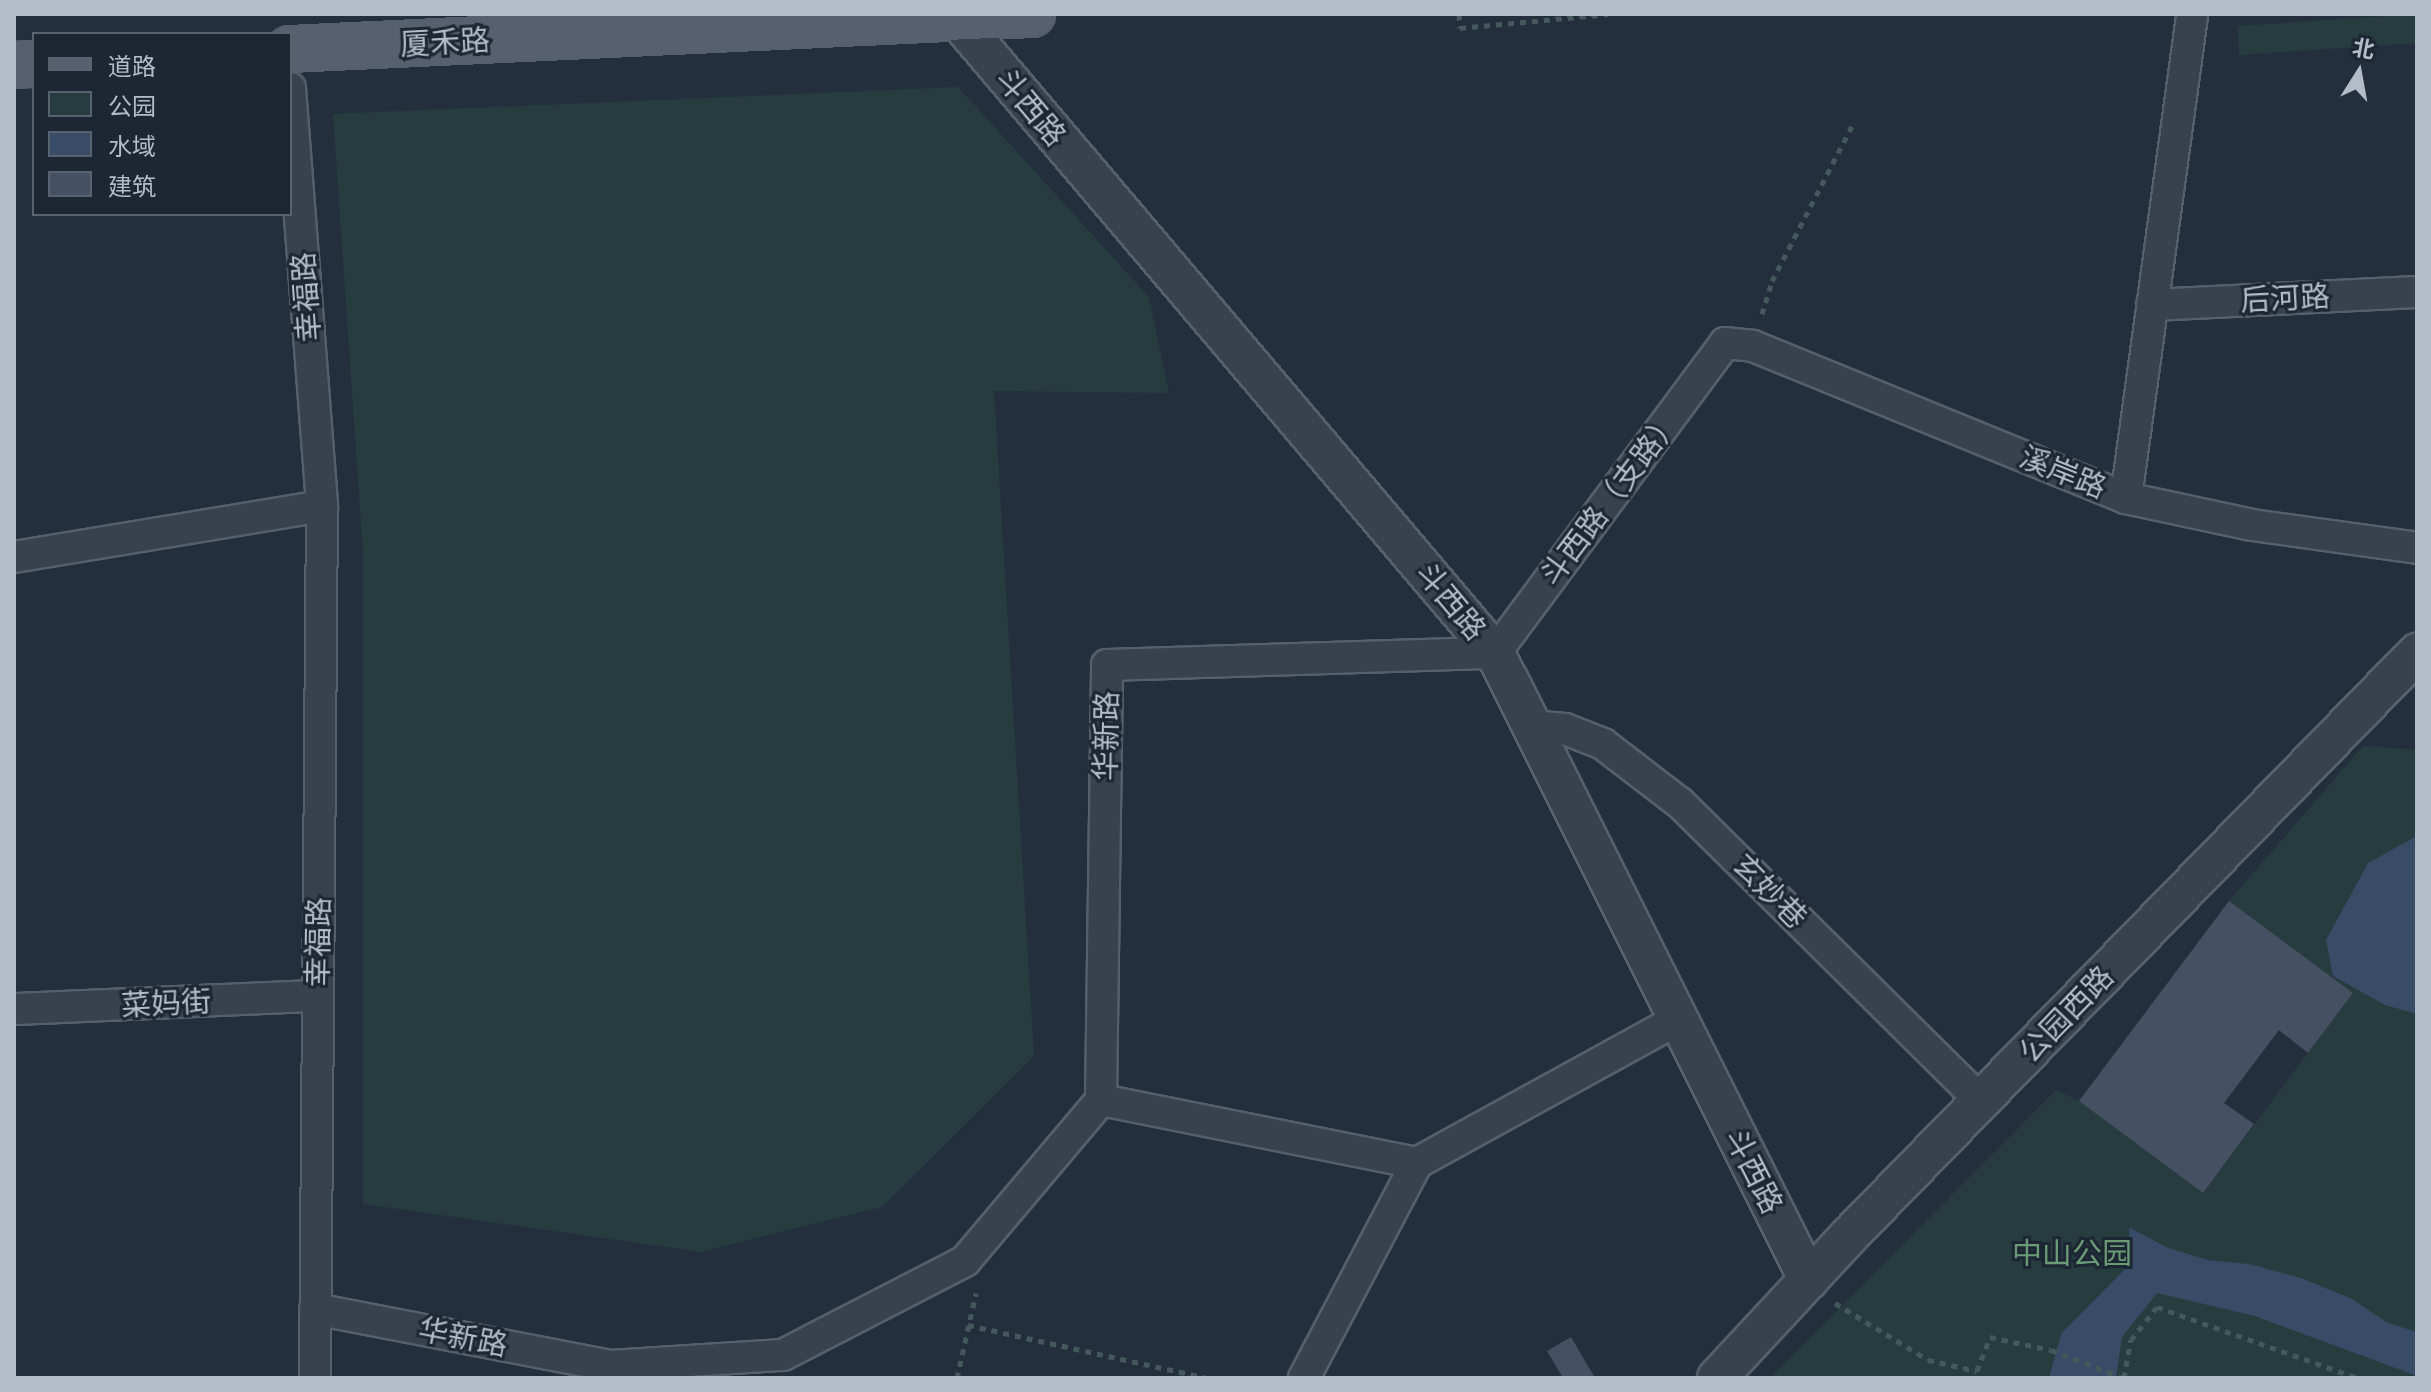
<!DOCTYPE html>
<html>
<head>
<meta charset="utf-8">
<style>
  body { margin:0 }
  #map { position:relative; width:2431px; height:1392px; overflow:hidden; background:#242f3e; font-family:Mulish,"Noto Sans SC",sans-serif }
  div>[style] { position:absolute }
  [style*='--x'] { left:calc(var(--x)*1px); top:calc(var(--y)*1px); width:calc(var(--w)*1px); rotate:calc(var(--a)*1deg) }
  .green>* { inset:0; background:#263c3f }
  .water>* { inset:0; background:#394c67 }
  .building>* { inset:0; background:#455162 }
  .path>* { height:5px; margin-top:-2.5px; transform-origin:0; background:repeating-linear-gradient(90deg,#44595c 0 6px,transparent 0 12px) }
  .roads { filter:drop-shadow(2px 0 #565f6c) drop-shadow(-2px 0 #565f6c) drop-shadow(0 2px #565f6c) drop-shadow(0 -2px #565f6c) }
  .minor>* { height:30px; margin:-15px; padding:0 15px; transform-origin:15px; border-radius:15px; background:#38414e }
  .tertiary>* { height:38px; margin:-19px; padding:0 19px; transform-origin:19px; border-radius:19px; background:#38414e }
  .primary>* { height:44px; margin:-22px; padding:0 22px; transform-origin:22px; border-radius:22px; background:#56606e }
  span { translate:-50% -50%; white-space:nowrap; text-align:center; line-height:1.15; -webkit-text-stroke:6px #1d2633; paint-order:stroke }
  .street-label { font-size:30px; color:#b4bcc9 }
  .park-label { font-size:30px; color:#6b9a76 }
  .frame { position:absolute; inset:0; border:16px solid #b4bcc9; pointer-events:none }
  .legend { position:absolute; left:32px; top:32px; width:260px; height:184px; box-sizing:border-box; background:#1d2633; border:2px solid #59626f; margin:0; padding:10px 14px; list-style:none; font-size:24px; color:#b4bcc9 }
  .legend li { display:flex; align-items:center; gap:16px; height:40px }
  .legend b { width:40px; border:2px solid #59626f }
  .north { position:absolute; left:2319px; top:32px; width:80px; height:80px; -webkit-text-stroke:6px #1d2633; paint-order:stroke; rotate:11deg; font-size:22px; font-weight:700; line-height:32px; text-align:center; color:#b4bcc9 }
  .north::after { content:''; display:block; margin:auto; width:28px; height:36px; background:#b4bcc9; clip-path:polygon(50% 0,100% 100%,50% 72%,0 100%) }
</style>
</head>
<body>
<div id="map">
  <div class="green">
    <div style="clip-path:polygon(2417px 14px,2417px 43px,2239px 55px,2238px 26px)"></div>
    <div style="clip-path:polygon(958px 87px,1149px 297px,1169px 393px,994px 391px,1034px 1056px,882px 1207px,701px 1252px,363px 1204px,363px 553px,333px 114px)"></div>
    <div style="clip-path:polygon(2363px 746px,2417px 750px,2417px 1378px,1770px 1378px,2056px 1090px,2079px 1101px,2203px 1193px,2353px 993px,2229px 901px)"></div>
  </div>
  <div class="water">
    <div style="clip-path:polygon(2417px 836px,2417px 1014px,2385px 1005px,2333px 976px,2326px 940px,2368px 863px)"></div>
    <div style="clip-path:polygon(2129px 1227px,2166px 1247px,2207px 1260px,2249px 1264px,2301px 1278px,2352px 1299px,2388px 1323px,2417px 1332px,2417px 1376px,2255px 1316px,2157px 1293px,2122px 1337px,2116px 1378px,2049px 1378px,2061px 1334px,2130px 1264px)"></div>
  </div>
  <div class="building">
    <div style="clip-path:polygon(2229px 901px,2353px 993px,2308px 1053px,2279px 1030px,2224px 1103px,2254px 1124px,2203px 1193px,2079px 1101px)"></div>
    <div style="clip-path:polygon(1571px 1337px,1595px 1378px,1563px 1378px,1547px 1351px)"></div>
  </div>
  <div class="path">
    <div style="--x:1459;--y:14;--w:14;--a:86"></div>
    <div style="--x:1460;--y:28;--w:149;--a:-5.4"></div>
    <div style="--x:1762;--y:314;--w:34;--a:-73"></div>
    <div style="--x:1772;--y:281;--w:177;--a:-62.7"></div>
    <div style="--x:1835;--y:1303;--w:109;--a:31.5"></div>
    <div style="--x:1928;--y:1360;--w:50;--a:12.7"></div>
    <div style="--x:1977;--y:1371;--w:36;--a:-69"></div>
    <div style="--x:1990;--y:1337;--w:62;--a:12"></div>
    <div style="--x:2051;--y:1350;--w:77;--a:21.3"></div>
    <div style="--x:968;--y:1325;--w:245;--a:12.5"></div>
    <div style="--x:957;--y:1378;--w:87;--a:-77.4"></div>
    <div style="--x:2124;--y:1378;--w:39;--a:-80"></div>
    <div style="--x:2131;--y:1340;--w:42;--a:-51.8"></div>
    <div style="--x:2157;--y:1307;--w:213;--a:19.5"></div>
  </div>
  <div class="roads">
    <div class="minor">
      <div style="--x:290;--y:88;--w:419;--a:85.6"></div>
      <div style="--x:322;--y:506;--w:872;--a:90.46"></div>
      <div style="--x:2152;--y:305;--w:265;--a:-2.8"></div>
      <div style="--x:2126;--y:498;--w:488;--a:-82.2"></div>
      <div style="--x:14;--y:557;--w:312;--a:-9.4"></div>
      <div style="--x:1531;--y:726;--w:34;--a:5"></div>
      <div style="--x:1565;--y:729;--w:41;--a:21.5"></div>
      <div style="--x:1603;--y:744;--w:97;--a:37.5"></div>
      <div style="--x:1680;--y:803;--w:424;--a:44.7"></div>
      <div style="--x:14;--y:1009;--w:303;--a:-2.5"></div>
      <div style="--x:1101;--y:1100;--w:322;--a:11.3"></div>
      <div style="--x:1417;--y:1163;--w:299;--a:-28.8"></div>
      <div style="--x:315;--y:1309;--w:301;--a:10.9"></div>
      <div style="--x:611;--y:1366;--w:172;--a:-3.7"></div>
      <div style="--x:783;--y:1355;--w:205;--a:-27.3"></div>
      <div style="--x:965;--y:1261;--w:211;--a:-49.8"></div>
      <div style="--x:1101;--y:1100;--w:435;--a:-89.2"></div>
      <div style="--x:1107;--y:665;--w:388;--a:-1.8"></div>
      <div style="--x:1495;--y:653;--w:386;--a:-53.4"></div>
      <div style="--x:1725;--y:343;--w:28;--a:6"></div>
      <div style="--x:1753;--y:346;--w:403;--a:22.2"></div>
      <div style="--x:2126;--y:498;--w:129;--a:12.1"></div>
      <div style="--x:2252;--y:525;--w:167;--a:7.9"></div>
      <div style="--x:1304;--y:1378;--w:243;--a:-62.3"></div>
    </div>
    <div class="tertiary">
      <div style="--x:953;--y:14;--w:838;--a:49.7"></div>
      <div style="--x:1495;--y:653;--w:701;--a:63.4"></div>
      <div style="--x:1717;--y:1378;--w:195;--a:-47.1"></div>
      <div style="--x:1850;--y:1235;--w:813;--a:-45.75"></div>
    </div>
    <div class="primary">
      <div style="--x:290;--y:49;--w:743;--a:-2.7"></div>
      <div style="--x:14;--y:65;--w:20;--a:-3"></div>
    </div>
  </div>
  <div class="street-label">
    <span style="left:445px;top:42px;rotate:-3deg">厦禾路</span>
    <span style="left:1031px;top:107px;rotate:50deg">斗西路</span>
    <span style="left:306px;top:297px;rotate:-94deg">幸福路</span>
    <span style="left:2285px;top:298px;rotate:-3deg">后河路</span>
    <span style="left:2063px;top:472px;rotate:22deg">溪岸路</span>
    <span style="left:1610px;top:498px;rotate:-53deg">斗西路（支路）</span>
    <span style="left:1451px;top:601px;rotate:50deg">斗西路</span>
    <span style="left:1106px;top:736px;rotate:-89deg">华新路</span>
    <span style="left:1770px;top:891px;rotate:45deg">玄妙巷</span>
    <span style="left:318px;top:942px;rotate:-89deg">幸福路</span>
    <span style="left:166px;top:1003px;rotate:-3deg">菜妈街</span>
    <span style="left:2066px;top:1014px;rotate:-46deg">公园西路</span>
    <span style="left:1754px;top:1171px;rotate:63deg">斗西路</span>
    <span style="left:463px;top:1337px;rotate:11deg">华新路</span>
  </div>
  <div class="park-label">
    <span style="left:2072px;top:1253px">中山公园</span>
  </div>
  <div class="frame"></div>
  <ul class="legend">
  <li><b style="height:10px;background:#56606e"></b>道路</li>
  <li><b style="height:22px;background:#263c3f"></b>公园</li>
  <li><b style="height:22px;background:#394c67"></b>水域</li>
  <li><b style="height:22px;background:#455162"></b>建筑</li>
  </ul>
  <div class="north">北</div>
</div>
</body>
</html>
